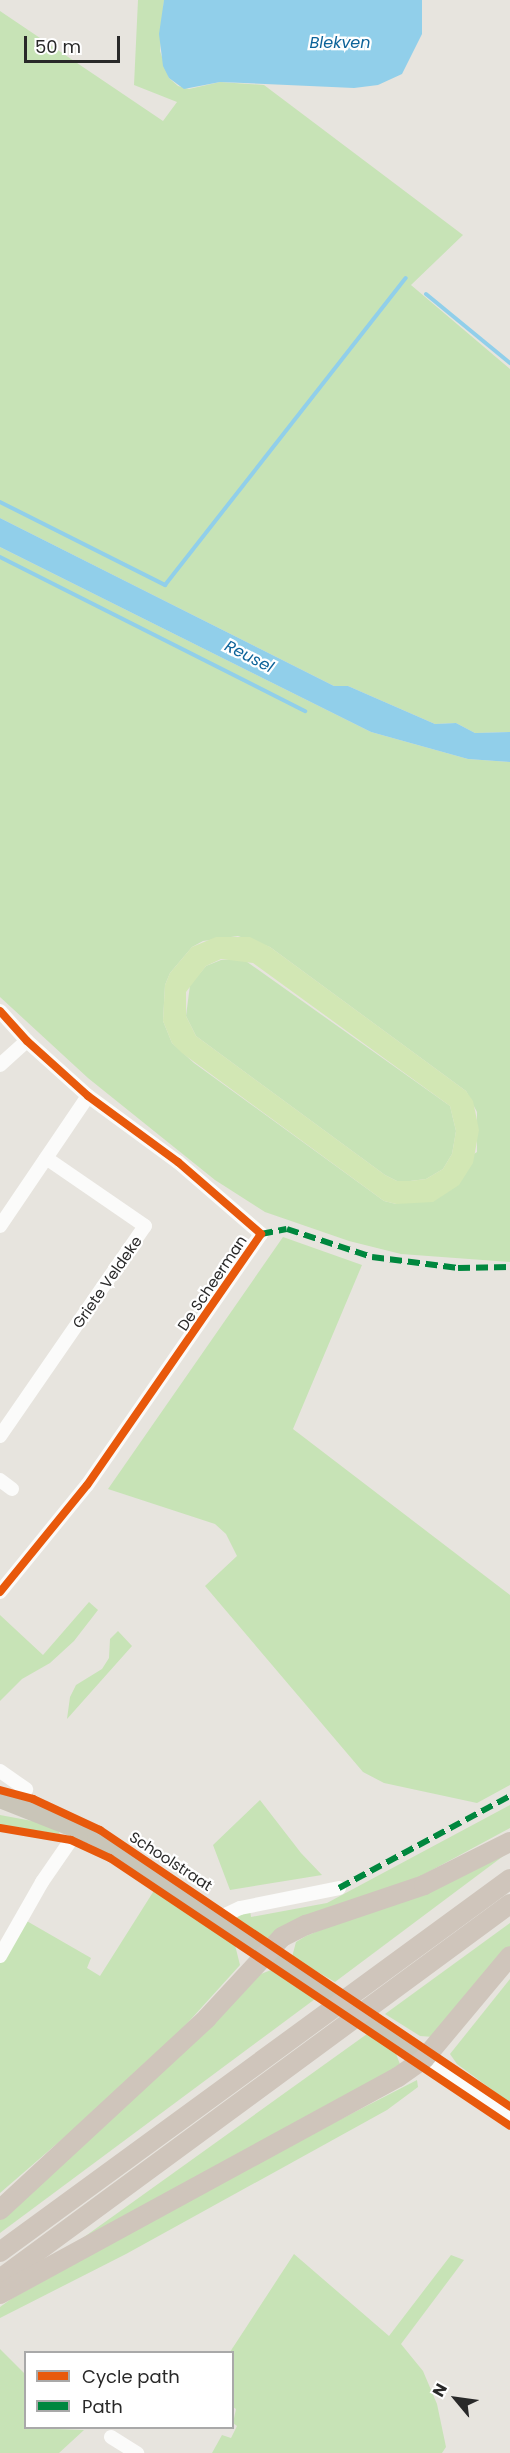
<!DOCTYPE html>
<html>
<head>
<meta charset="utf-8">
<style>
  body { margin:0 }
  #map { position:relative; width:510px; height:2453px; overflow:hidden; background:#e7e4de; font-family:Poppins,sans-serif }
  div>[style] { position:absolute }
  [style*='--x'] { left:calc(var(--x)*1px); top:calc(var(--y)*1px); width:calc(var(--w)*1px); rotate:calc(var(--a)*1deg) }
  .green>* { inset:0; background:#c7e3b6 }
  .pitch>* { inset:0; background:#d2e7b4 }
  .water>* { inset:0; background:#91cfea }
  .stream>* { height:4px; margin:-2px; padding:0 2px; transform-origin:2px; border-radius:2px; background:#91cfea }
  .minor>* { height:14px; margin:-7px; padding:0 7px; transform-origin:7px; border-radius:7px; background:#fbfbfa }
  .major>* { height:18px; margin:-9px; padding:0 9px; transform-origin:9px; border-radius:9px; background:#c9c5b8 }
  .highway>* { height:20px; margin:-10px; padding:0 10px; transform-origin:10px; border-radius:10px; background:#cfc5bb }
  .quiet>* { height:6px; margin-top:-3px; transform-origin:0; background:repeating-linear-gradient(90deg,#00873e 0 12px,transparent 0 18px) }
  .cycleway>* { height:8px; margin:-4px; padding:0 4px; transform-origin:4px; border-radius:4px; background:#e8590c }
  span { translate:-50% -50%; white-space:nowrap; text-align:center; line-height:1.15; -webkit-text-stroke:4.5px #fff; paint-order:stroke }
  .street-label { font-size:15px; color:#292929 }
  .water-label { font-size:16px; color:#0d6399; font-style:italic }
  .legend { position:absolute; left:24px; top:2351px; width:210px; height:78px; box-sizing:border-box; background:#fff; border:2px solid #a9a9a9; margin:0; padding:8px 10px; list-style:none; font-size:18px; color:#292929 }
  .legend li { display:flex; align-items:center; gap:12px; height:30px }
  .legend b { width:30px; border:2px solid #a9a9a9 }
  .north { position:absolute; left:426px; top:2369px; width:60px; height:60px; -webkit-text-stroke:4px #fff; paint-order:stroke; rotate:299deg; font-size:16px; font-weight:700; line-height:24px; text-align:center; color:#292929 }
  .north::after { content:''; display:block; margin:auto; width:21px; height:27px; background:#292929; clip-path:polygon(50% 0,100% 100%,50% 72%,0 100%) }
  .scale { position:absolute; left:24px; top:36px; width:96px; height:27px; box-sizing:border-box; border:3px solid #292929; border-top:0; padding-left:8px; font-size:18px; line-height:21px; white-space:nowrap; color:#292929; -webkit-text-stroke:4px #fff; paint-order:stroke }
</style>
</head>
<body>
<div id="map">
  <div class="green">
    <div style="clip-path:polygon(138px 0,164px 0,160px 51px,169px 78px,178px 86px,189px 89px,220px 82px,264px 85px,463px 235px,411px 285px,510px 369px,510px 732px,475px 733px,456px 723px,435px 724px,348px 686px,334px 686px,0 518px,0 11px,163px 121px,177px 102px,134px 85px)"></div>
    <div style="clip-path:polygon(evenodd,0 547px,371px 732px,468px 759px,510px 762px,510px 1262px,401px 1254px,349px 1241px,265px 1212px,215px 1180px,88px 1078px,0 997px,0 547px,238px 936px,270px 947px,466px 1091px,477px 1112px,477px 1152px,396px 1204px,384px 1201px,194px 1063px,172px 1043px,163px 1021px,165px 985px,170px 973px,192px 947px,203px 941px,238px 936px)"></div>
    <div style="clip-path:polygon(243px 959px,450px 1106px,456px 1131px,452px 1154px,443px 1169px,426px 1179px,410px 1181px,397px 1181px,385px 1175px,196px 1036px,186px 1016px,190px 985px,206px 966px,221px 960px)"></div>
    <div style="clip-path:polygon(283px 1237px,362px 1265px,293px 1429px,510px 1595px,510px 1785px,477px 1803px,384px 1783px,363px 1772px,205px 1586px,237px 1556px,226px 1534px,215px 1524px,108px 1489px)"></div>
    <div style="clip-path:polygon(89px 1602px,98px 1610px,74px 1641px,50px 1663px,22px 1679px,0 1701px,0 1615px,43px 1655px)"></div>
    <div style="clip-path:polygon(118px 1631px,132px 1646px,67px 1719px,70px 1697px,76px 1685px,102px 1669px,109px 1658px,110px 1639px)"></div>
    <div style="clip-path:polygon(260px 1800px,301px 1853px,322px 1875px,230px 1890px,213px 1845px)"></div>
    <div style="clip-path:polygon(510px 1805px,510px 1828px,421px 1876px,265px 1939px,237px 1918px,243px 1910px,250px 1910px,251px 1917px,327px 1903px)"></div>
    <div style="clip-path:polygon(0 1815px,43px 1823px,57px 1829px,60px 1834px,0 1825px)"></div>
    <div style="clip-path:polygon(510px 1851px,335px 1982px,292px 1957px,296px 1942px,306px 1936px)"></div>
    <div style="clip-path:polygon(155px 1889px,234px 1941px,240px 1965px,183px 2028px,105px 2102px,0 2193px,0 1963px,25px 1920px,91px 1958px,87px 1968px,100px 1976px)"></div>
    <div style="clip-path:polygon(510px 1923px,510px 1951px,434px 2037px,420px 2036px,385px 2014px)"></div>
    <div style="clip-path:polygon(271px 1970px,315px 1999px,0 2233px,0 2218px,251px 1978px)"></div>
    <div style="clip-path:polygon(510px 1979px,510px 2103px,457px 2064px,450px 2054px)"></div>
    <div style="clip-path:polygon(367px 2034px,395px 2051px,401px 2067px,59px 2255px)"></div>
    <div style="clip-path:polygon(417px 2080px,418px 2087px,387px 2110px,126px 2254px,0 2318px,0 2307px,11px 2299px,271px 2155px)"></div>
    <div style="clip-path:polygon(294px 2254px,389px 2336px,451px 2255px,464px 2260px,401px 2344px,423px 2371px,437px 2404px,446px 2447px,442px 2453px,212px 2453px,222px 2435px,231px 2438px,237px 2426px,233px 2423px,236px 2409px,233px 2407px,230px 2352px)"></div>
    <div style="clip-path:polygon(0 2349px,25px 2374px,26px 2428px,84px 2430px,59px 2453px,0 2453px)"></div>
  </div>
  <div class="pitch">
    <div style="clip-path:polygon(evenodd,216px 937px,250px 937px,270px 947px,466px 1091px,473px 1101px,479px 1130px,473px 1163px,459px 1185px,433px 1202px,396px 1204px,384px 1201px,182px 1053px,172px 1043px,163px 1021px,165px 985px,170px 973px,192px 947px,216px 937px,221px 959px,253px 963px,450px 1106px,456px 1131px,452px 1154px,443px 1169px,426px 1179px,410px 1181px,397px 1181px,385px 1175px,196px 1036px,186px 1016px,186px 992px,206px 966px,221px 959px)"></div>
  </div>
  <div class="water">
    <div style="clip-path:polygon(164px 0,422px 0,422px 34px,402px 74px,378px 85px,354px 88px,220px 82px,184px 89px,169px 78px,163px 66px,159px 34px)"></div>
    <div style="clip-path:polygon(0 518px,334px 686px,348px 686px,435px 724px,456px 723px,475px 733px,510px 732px,510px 762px,468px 759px,371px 732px,0 547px)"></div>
  </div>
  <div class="stream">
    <div style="--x:426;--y:294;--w:109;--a:39.4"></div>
    <div style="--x:0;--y:502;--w:185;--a:26.7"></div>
    <div style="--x:165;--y:585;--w:390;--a:-51.9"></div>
    <div style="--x:0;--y:557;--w:342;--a:26.8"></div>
  </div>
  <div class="minor">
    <div style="--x:0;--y:1011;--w:40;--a:48"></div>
    <div style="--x:27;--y:1041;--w:82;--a:42"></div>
    <div style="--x:88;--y:1096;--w:112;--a:36.3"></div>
    <div style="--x:178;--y:1162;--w:110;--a:40.9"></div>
    <div style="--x:261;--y:1234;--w:305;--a:124.7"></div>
    <div style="--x:87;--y:1485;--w:138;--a:129.1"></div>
    <div style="--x:0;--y:1065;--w:36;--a:-42"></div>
    <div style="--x:0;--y:1226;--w:157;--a:-55.9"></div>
    <div style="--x:0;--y:1436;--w:255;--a:-55.4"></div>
    <div style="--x:145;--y:1226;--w:120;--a:-145.5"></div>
    <div style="--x:0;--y:1480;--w:15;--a:37"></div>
    <div style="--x:0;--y:1771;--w:32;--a:35"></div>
    <div style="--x:222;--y:1922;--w:9;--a:-58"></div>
    <div style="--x:227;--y:1914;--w:14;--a:-25"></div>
    <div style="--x:240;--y:1908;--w:101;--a:-11.4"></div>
    <div style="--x:0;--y:1956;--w:85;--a:-60.4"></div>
    <div style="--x:42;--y:1882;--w:51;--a:-55.4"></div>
    <div style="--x:424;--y:2059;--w:103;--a:33.5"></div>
    <div style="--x:111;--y:2437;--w:31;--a:32"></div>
  </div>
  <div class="major">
    <div style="--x:0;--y:1799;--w:103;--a:21.6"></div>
    <div style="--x:96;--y:1837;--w:396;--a:34.1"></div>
  </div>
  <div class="highway">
    <div style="--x:0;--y:2210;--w:282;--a:-42.8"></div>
    <div style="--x:207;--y:2018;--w:110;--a:-47.2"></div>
    <div style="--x:282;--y:1937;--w:27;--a:-27"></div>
    <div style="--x:306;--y:1925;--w:125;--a:-18.7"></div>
    <div style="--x:424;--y:1885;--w:96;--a:-26.6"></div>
    <div style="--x:0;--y:2252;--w:632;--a:-36.18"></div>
    <div style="--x:0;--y:2279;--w:633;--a:-36.33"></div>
    <div style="--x:0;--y:2294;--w:453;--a:-28.6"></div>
    <div style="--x:398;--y:2077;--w:32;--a:-35"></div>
    <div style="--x:424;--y:2059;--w:134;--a:-50.1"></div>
  </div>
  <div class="quiet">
    <div style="--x:261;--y:1234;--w:26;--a:-11"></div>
    <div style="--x:287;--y:1229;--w:89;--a:18.2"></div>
    <div style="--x:372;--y:1257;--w:87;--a:7.3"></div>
    <div style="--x:458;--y:1268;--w:52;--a:-1.1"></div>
    <div style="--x:339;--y:1888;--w:194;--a:-28.3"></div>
  </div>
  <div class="cycleway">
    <div style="--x:0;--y:1011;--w:40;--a:48"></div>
    <div style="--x:27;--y:1041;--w:82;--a:42"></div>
    <div style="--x:88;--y:1096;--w:112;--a:36.3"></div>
    <div style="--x:178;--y:1162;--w:110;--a:40.9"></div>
    <div style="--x:261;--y:1234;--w:305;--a:124.7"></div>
    <div style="--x:87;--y:1485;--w:138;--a:129.1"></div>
    <div style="--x:0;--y:1790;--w:34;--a:15"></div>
    <div style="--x:33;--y:1799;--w:74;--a:24.8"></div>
    <div style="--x:100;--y:1830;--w:495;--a:34"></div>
    <div style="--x:0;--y:1828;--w:72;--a:9.6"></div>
    <div style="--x:71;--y:1840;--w:43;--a:24.8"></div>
    <div style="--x:110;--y:1858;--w:481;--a:33.8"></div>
  </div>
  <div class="street-label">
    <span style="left:107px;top:1282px;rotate:-55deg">Griete Veldeke</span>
    <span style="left:212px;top:1283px;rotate:-56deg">De Scheerman</span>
    <span style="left:171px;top:1861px;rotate:33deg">Schoolstraat</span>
  </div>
  <div class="water-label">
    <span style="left:340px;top:43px">Blekven</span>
    <span style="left:249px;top:657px;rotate:27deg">Reusel</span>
  </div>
  <ul class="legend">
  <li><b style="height:8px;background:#e8590c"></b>Cycle path</li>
  <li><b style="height:8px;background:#00873e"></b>Path</li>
  </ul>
  <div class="north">N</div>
  <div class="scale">50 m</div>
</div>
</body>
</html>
